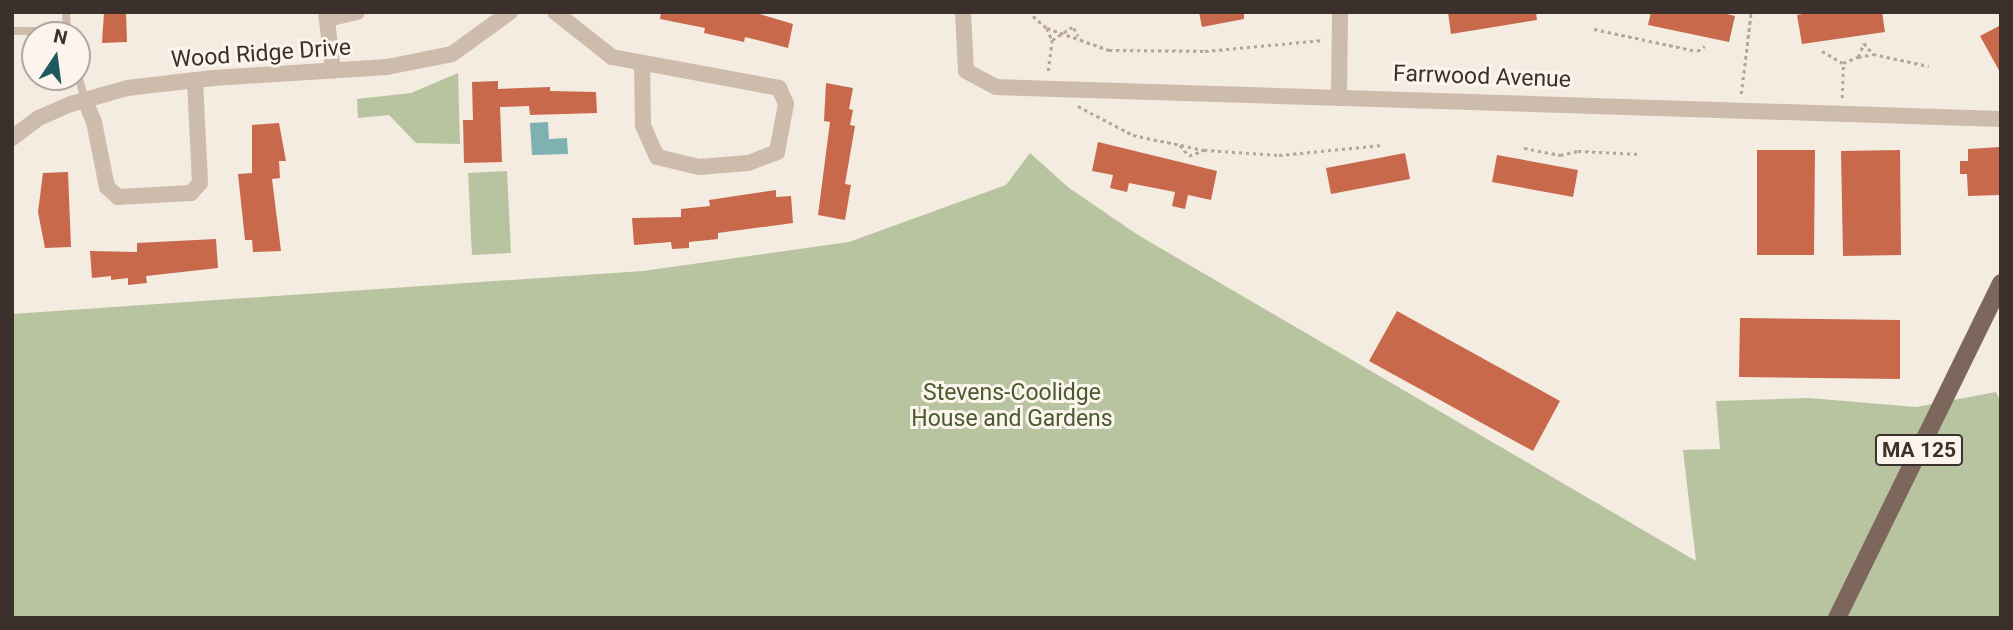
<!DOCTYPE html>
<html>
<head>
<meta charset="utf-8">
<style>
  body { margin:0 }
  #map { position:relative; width:2013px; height:630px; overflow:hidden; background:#f4ebe1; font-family:Roboto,sans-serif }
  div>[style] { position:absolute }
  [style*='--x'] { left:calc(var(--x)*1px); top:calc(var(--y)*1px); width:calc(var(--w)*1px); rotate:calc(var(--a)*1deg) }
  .green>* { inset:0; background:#b8c4a0 }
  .water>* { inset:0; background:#7fb0b2 }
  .building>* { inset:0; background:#c8694b }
  .path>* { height:2.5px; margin-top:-1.25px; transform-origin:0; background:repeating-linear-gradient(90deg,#b9a596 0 3.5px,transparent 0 7px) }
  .lane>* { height:8px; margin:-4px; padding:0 4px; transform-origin:4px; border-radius:4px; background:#cdbbac }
  .street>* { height:16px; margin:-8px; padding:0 8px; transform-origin:8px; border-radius:8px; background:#cdbbac }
  .primary>* { height:18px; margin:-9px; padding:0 9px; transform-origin:9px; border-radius:9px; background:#7d675c }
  span { translate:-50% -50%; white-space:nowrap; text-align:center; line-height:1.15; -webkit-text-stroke:6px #fbf5ee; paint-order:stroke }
  .shield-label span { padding:2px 5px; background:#fbf5ee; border:2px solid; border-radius:5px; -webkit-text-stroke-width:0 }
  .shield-label { font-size:21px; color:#3b302b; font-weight:700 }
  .street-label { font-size:23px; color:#3b302b }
  .park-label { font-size:23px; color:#4a5a2e }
  .frame { position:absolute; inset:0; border:14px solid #3b302b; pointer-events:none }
  .north { position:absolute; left:21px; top:21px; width:70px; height:70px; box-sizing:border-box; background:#fbf5ee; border:2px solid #aea6a0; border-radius:50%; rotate:13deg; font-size:19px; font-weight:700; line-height:28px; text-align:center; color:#3b302b }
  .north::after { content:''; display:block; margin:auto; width:24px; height:32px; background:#1f5a5e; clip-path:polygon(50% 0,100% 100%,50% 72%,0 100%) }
</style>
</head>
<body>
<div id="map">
  <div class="green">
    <div style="clip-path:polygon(458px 73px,460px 144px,416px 143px,389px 115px,358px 118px,357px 99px,411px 93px)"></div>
    <div style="clip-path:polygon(1030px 153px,1069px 188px,1138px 235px,1696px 561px,1683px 450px,1720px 449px,1716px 401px,1809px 398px,1916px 407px,1996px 392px,2001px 403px,2001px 618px,12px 618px,12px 314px,643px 271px,849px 242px,1006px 185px)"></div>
    <div style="clip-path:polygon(507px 171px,511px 253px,472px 255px,468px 173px)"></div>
  </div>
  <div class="water">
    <div style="clip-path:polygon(548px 122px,549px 139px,567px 138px,568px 154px,532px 155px,530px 123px)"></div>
  </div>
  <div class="building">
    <div style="clip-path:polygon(104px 12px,126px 12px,127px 42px,102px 43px)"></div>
    <div style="clip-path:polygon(661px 12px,753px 12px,793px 24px,788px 48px,745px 37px,744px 42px,704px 33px,705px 28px,660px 19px)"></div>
    <div style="clip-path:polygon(1199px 12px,1244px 12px,1244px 19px,1202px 27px)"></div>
    <div style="clip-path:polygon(1448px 12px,1536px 12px,1537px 20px,1451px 34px)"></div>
    <div style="clip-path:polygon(1651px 12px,1719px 12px,1735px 16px,1729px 42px,1648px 25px)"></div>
    <div style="clip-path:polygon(1815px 12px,1882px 12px,1885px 32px,1802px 44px,1797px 15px)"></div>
    <div style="clip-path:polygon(2001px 25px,2001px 74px,1980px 36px)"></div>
    <div style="clip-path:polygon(498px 81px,498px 89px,550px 87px,550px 91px,596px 92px,597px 113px,530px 115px,529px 106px,500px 107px,502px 162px,464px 163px,463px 120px,473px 120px,472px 82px)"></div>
    <div style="clip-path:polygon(826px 83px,853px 88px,849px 109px,853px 110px,850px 125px,855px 126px,845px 184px,851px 185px,845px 220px,818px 215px,830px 122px,824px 121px)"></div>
    <div style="clip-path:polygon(279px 123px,286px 161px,279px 161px,280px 178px,272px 179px,281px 251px,253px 252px,252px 240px,245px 240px,238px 174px,252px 173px,252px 125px)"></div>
    <div style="clip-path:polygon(1098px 142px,1217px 171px,1211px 200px,1188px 195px,1185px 209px,1172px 206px,1175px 192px,1129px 183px,1127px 192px,1110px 188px,1113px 175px,1092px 171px)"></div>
    <div style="clip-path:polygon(2000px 147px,2000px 195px,1968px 196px,1967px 174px,1960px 174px,1960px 161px,1968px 161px,1968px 149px)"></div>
    <div style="clip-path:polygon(1757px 150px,1815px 150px,1814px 255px,1757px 255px)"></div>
    <div style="clip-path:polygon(1900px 150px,1901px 255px,1843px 256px,1841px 151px)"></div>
    <div style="clip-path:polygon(1405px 153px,1410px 179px,1331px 194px,1326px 168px)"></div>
    <div style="clip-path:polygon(1497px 155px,1578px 170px,1573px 197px,1492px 182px)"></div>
    <div style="clip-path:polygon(68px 172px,71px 247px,45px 248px,38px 212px,43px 173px)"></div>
    <div style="clip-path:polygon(776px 190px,776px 197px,791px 196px,793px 223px,718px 233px,718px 239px,689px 242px,689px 248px,672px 249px,671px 242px,634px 245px,632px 218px,681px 217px,681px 209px,710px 206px,709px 200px)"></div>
    <div style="clip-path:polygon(216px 239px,218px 268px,146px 276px,147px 283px,128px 285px,128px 278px,111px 280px,111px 276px,92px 278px,90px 251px,137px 252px,137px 243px)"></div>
    <div style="clip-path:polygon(1397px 311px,1560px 401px,1533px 451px,1369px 361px)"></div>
    <div style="clip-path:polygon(1740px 318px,1900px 320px,1900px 379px,1739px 377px)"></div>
  </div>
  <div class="path">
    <div style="--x:1033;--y:16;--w:18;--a:41"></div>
    <div style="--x:1047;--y:28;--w:66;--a:19.5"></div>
    <div style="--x:1109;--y:50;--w:96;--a:0.6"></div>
    <div style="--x:1205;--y:51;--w:119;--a:-5.3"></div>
    <div style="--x:1047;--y:28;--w:13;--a:67"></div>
    <div style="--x:1074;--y:28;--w:9;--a:63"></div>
    <div style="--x:1594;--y:29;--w:105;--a:12.1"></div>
    <div style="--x:1697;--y:51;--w:9;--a:-32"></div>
    <div style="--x:1864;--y:43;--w:14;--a:51"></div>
    <div style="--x:1822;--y:51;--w:24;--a:30"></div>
    <div style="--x:1843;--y:63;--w:16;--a:-22"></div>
    <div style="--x:1858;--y:57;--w:15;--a:-67"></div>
    <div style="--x:1858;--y:57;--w:15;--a:-11"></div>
    <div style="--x:1873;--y:54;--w:57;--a:12.1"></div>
    <div style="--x:1048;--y:71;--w:31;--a:-83"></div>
    <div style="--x:1052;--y:40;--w:24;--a:-33"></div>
    <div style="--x:1741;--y:94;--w:83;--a:-83"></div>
    <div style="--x:1842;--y:98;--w:35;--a:-88"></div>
    <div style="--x:1078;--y:106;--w:62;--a:27.8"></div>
    <div style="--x:1133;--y:135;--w:73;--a:11.9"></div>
    <div style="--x:1204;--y:150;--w:75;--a:3.8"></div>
    <div style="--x:1279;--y:155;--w:104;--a:-5.5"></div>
    <div style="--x:1180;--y:145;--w:14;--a:51"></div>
    <div style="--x:1189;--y:156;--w:16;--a:-22"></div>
    <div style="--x:1524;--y:148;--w:37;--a:11"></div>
    <div style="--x:1560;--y:155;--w:18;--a:-13"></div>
    <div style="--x:1578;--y:151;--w:60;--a:2.9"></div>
  </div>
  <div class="lane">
    <div style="--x:12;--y:31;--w:55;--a:0"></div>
    <div style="--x:67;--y:31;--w:19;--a:-93"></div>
    <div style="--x:77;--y:71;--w:30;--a:75"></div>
  </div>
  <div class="street">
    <div style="--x:326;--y:12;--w:59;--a:83.2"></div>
    <div style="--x:555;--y:12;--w:73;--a:38.3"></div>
    <div style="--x:612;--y:57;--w:170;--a:10.5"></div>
    <div style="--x:779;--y:88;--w:17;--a:66"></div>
    <div style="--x:786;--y:104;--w:49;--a:100.6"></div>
    <div style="--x:777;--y:152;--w:31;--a:159"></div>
    <div style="--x:748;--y:163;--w:49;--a:175.3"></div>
    <div style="--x:699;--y:167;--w:43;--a:-166.6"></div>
    <div style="--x:657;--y:157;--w:35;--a:-114"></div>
    <div style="--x:643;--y:125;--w:61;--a:-90.9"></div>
    <div style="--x:963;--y:12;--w:59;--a:87.1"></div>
    <div style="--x:966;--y:71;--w:34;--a:28"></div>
    <div style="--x:996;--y:87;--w:1006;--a:1.82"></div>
    <div style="--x:327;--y:19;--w:31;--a:-13"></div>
    <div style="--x:1339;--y:96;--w:84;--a:-89.3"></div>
    <div style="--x:85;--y:100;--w:24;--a:68"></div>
    <div style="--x:94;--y:122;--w:66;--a:78.7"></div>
    <div style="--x:107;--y:187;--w:15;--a:42"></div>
    <div style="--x:118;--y:197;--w:73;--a:-3.1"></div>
    <div style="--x:191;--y:193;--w:13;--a:-48"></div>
    <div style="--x:200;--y:183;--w:103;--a:-92.8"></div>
    <div style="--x:12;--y:138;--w:34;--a:-37"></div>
    <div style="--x:39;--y:118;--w:35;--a:-24"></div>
    <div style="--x:71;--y:104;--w:58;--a:-15.9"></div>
    <div style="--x:127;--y:88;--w:87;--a:-6.6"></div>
    <div style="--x:213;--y:78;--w:174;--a:-3.6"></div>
    <div style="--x:387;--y:67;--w:66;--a:-11.3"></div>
    <div style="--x:452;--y:54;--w:72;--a:-35.9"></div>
  </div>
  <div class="primary">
    <div style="--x:1837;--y:618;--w:373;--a:-63.9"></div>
  </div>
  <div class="shield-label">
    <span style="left:1919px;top:450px">MA 125</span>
  </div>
  <div class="street-label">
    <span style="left:261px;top:54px;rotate:-4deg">Wood Ridge Drive</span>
    <span style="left:1482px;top:77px;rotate:2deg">Farrwood Avenue</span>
  </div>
  <div class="park-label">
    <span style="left:1012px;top:406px">Stevens-Coolidge<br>House and Gardens</span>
  </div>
  <div class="frame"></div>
  <div class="north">N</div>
</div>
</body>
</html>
